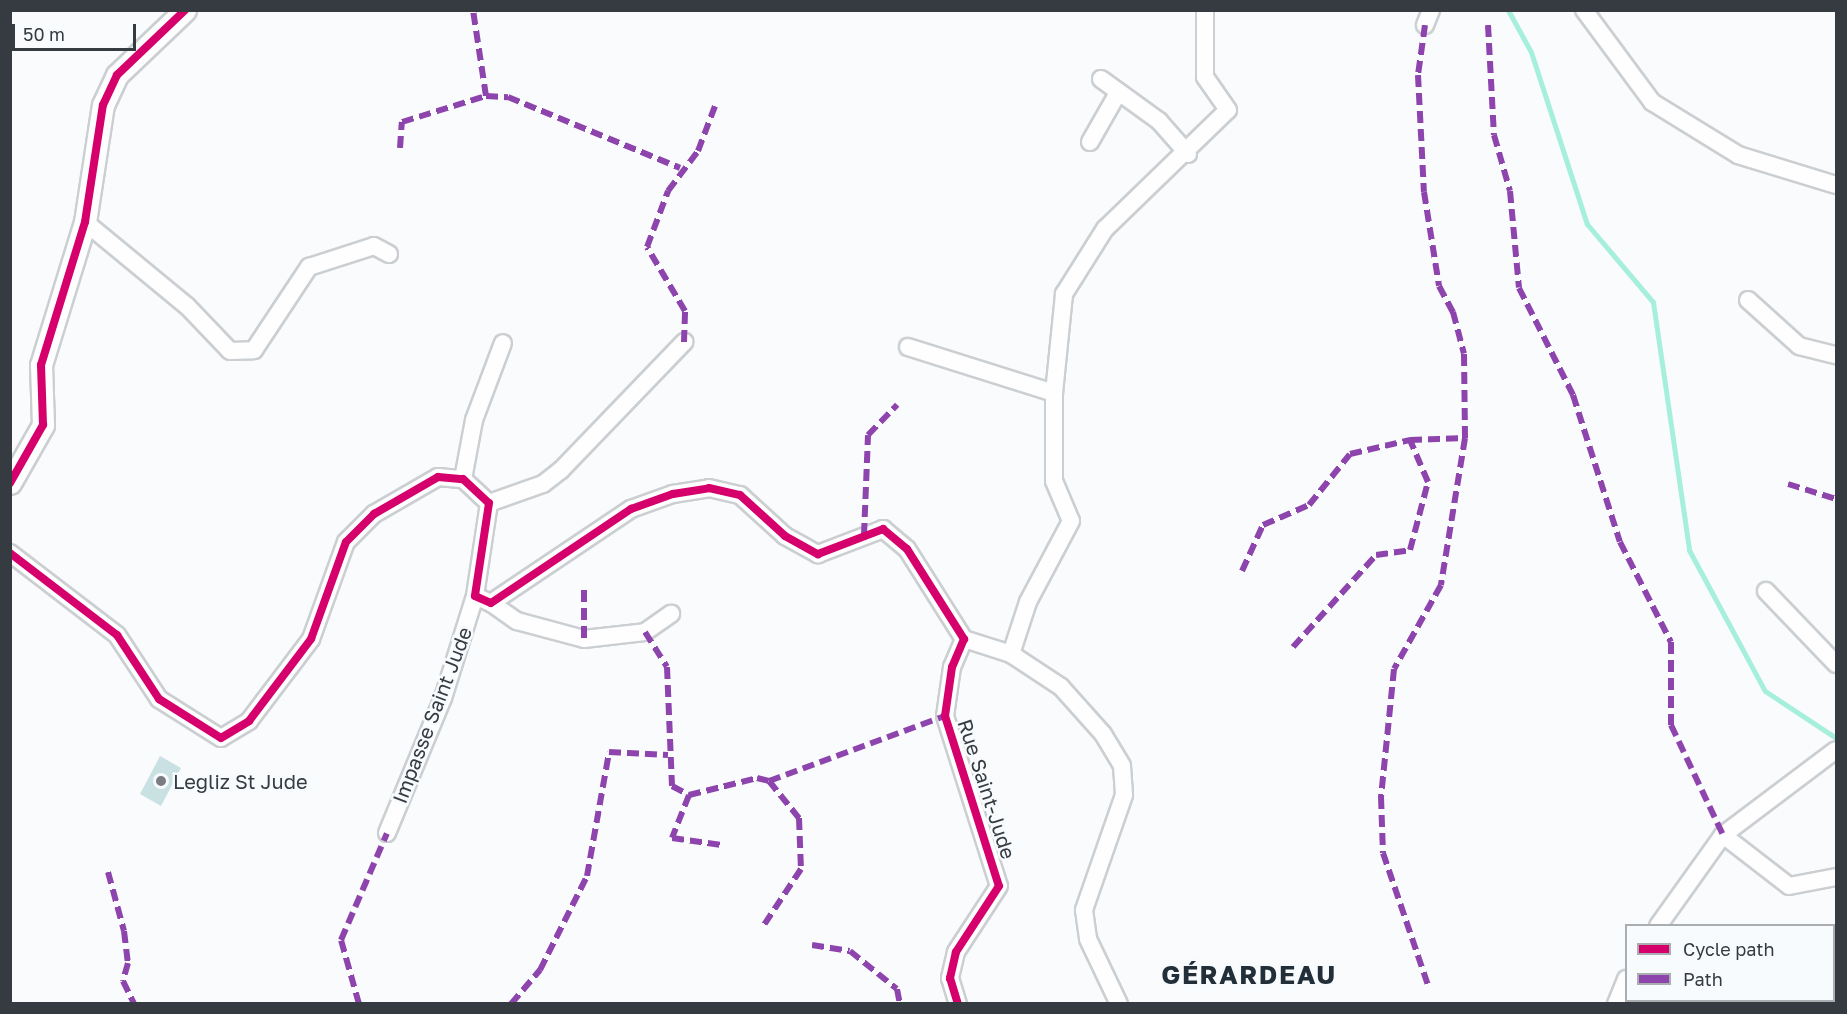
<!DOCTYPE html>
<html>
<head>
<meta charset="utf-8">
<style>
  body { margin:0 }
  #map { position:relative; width:1847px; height:1014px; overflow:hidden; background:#f9fbfc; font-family:"Golos Text",sans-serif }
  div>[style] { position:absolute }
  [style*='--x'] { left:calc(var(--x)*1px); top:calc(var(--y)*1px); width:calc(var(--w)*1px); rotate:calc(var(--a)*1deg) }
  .stream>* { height:5px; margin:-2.5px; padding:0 2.5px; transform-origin:2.5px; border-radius:2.5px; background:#a6efdc }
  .building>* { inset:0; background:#cae1e4 }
  .roads { filter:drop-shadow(2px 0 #cbcfd2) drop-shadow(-2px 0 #cbcfd2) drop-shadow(0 2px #cbcfd2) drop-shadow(0 -2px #cbcfd2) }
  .minor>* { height:16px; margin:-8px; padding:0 8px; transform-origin:8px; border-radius:8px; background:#fefeff }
  .tertiary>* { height:21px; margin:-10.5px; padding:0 10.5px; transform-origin:10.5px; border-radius:10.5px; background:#fefeff }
  .quiet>* { height:6px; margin-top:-3px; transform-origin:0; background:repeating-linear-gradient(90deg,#8e44ad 0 12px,transparent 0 18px) }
  .cycleway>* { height:8px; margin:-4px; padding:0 4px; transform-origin:4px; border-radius:4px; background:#d6006c }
  .dots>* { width:16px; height:16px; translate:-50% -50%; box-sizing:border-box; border:3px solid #f8fbfd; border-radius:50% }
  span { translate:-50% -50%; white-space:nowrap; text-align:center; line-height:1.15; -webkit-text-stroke:5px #f8fbfd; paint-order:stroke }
  .street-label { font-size:20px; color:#353b40 }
  .poi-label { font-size:20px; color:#353b40 }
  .left { translate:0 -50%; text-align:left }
  .district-label { font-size:26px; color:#232f38; font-weight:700; letter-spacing:1.5px }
  .frame { position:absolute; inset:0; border:12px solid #353b40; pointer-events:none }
  .legend { position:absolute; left:1625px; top:924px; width:210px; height:78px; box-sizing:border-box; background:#f8fbfd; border:2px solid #aaaeb1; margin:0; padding:8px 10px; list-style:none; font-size:18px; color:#353b40 }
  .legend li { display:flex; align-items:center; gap:12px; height:30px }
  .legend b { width:30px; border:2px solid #aaaeb1 }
  .scale { position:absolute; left:12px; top:24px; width:124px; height:27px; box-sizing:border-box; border:3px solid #353b40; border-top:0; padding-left:8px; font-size:18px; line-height:21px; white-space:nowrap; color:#353b40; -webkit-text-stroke:4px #f8fbfd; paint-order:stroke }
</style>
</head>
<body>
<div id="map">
  <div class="stream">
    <div style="--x:1508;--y:10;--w:48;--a:61.3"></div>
    <div style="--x:1531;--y:52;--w:181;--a:72"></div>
    <div style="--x:1587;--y:224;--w:102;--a:49.8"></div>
    <div style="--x:1653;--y:302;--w:251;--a:81.7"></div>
    <div style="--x:1689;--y:550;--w:160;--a:61.7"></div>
    <div style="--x:1765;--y:691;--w:85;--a:33.5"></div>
  </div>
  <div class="building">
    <div style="clip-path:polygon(160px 756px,181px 768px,161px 806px,140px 794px)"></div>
  </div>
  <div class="roads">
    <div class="minor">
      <div style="--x:1584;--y:10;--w:114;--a:53.5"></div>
      <div style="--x:1652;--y:102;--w:101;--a:31.6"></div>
      <div style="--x:1738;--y:155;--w:102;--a:17"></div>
      <div style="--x:1425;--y:25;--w:16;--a:-68"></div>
      <div style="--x:1101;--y:79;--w:72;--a:35.9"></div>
      <div style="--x:1159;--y:121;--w:44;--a:48.7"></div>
      <div style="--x:1090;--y:142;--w:56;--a:-60.3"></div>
      <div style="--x:85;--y:222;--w:132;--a:39.5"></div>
      <div style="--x:187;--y:306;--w:62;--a:46.3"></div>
      <div style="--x:230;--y:351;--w:24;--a:-2"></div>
      <div style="--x:254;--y:350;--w:100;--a:-56.5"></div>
      <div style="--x:309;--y:267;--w:68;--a:-17.9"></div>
      <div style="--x:374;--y:246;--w:17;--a:28"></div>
      <div style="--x:1748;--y:300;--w:69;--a:42"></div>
      <div style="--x:1799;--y:346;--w:38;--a:14"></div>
      <div style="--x:908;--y:347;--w:153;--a:17.5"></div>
      <div style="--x:1054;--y:393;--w:88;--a:90"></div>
      <div style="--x:1054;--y:481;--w:43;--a:67"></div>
      <div style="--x:1071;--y:521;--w:92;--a:118"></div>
      <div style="--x:1028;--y:602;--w:55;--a:108.1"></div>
      <div style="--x:1054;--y:393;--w:100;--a:-84.2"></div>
      <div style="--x:1064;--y:294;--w:77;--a:-57.8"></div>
      <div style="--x:1105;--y:229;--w:171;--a:-44.1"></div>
      <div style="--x:1228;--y:110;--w:40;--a:-124.9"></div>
      <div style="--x:1205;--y:77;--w:67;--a:-90"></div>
      <div style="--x:463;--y:479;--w:60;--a:-79.4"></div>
      <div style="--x:474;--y:420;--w:82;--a:-69.4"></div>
      <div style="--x:489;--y:503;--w:57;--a:-19.4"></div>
      <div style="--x:543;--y:484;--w:23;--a:-38"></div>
      <div style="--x:561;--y:470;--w:178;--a:-46.1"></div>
      <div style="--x:10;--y:553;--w:135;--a:37.5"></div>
      <div style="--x:117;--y:635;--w:77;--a:56.7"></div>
      <div style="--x:159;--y:699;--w:73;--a:32.2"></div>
      <div style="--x:221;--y:738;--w:33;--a:-31"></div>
      <div style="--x:249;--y:721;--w:103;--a:-52.9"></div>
      <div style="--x:311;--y:639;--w:103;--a:-70.2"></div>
      <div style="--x:346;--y:542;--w:40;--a:-45"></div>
      <div style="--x:374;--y:514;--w:74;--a:-30"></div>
      <div style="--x:438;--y:477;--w:25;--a:5"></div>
      <div style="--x:463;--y:479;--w:35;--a:43"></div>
      <div style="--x:489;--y:503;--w:94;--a:98.6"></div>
      <div style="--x:475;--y:596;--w:17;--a:24"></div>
      <div style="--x:491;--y:603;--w:169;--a:-33.9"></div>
      <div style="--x:631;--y:509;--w:45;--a:-19.7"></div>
      <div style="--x:673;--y:494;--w:36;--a:-9"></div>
      <div style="--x:709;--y:488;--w:32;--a:13"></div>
      <div style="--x:740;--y:495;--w:61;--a:42.3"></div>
      <div style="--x:785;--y:536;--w:38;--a:29"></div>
      <div style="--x:818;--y:554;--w:70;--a:-21"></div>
      <div style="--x:883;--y:529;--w:31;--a:40"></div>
      <div style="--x:907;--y:549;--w:107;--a:57.7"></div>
      <div style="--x:964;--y:639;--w:30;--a:113"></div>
      <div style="--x:952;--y:667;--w:49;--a:98.1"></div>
      <div style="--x:945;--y:716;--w:178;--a:72.4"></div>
      <div style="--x:999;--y:886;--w:79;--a:123.1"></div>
      <div style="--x:956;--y:952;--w:27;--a:103"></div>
      <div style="--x:950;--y:978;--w:27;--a:73"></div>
      <div style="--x:1766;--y:591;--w:101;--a:46.2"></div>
      <div style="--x:491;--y:603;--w:32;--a:35"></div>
      <div style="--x:517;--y:621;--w:69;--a:15"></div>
      <div style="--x:584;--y:639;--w:61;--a:-6.5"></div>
      <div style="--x:645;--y:632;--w:32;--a:-35"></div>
      <div style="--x:964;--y:639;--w:49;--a:17.7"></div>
      <div style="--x:1011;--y:654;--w:60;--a:33.4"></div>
      <div style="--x:1061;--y:687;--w:63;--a:48.2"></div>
      <div style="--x:1103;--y:734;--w:37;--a:59"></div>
      <div style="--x:1122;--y:766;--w:29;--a:86"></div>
      <div style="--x:1124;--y:795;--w:122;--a:109.2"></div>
      <div style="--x:1084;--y:910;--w:29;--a:82"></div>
      <div style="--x:1088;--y:939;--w:72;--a:64.5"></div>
      <div style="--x:387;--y:833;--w:146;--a:-67.5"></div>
      <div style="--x:443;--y:698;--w:107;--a:-72.6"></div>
      <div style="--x:1723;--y:835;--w:83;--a:37.7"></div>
      <div style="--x:1789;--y:886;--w:48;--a:-10.8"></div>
      <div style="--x:1658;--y:926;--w:112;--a:-54.5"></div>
      <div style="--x:1723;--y:835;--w:141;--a:-37"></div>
      <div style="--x:1616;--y:1004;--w:27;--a:-68"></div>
    </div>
    <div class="tertiary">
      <div style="--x:10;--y:483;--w:67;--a:-60.4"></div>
      <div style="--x:43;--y:425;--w:60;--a:-91.9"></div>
      <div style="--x:41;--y:365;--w:150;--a:-72.9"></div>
      <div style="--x:85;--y:222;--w:118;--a:-81.3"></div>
      <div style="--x:103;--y:105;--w:33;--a:-65"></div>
      <div style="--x:117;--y:75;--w:94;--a:-43.7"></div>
    </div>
  </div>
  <div class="quiet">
    <div style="--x:1425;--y:25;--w:50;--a:98"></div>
    <div style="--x:1418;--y:75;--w:117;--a:87.1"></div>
    <div style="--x:1424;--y:192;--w:95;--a:80.9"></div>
    <div style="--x:1439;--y:286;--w:30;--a:62"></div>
    <div style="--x:1453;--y:312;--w:43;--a:75.3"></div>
    <div style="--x:1464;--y:354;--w:84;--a:89.3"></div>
    <div style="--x:1465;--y:438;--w:149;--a:99.3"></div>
    <div style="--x:1441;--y:585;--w:96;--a:119.2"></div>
    <div style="--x:1394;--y:669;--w:129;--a:95.8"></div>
    <div style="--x:1381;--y:797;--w:56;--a:88"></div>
    <div style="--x:1383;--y:853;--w:143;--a:71.2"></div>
    <div style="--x:1488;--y:25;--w:110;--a:86.9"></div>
    <div style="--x:1494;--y:135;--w:58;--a:74.1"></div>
    <div style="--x:1510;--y:191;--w:97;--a:84.7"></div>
    <div style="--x:1519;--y:288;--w:120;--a:63.2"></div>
    <div style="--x:1573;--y:395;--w:154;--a:72.3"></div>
    <div style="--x:1620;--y:542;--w:112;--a:63"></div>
    <div style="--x:1671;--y:642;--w:83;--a:90"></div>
    <div style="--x:1671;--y:725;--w:122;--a:64.7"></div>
    <div style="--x:486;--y:96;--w:22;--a:3"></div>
    <div style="--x:508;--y:97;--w:186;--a:22.4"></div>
    <div style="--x:400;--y:148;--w:26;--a:-86"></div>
    <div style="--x:402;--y:122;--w:88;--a:-17.2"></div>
    <div style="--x:486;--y:96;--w:87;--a:-98.6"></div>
    <div style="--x:684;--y:342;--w:31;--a:-88"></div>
    <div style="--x:685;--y:311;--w:74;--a:-120.7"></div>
    <div style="--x:647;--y:247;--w:60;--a:-69.4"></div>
    <div style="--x:668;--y:191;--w:50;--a:-53.1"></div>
    <div style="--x:698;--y:151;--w:48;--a:-69.3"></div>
    <div style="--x:1788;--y:484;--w:50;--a:17.4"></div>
    <div style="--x:864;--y:535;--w:100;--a:-87.7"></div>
    <div style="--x:868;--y:435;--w:42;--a:-46"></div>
    <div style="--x:1242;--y:571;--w:51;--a:-65.5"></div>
    <div style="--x:1263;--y:525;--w:50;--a:-23.5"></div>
    <div style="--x:1309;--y:505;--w:65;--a:-51.2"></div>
    <div style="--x:1350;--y:454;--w:62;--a:-13.1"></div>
    <div style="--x:1410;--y:440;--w:55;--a:-2.1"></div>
    <div style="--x:584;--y:590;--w:49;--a:90"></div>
    <div style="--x:645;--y:632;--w:41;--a:57.8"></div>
    <div style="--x:667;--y:667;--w:119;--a:87.6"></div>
    <div style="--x:672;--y:786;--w:19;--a:28"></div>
    <div style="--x:689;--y:795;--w:70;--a:-14"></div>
    <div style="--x:757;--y:778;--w:12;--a:14"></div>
    <div style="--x:769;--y:781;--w:48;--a:51"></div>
    <div style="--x:799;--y:818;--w:51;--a:87.8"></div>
    <div style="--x:801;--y:869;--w:67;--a:123.5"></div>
    <div style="--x:1293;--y:647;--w:124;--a:-47.9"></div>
    <div style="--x:1376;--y:555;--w:34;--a:-8"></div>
    <div style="--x:1410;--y:550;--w:70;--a:-75.2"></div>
    <div style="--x:1428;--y:482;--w:46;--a:-113.2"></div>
    <div style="--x:769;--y:781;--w:188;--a:-20.3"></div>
    <div style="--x:689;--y:795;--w:46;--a:111.6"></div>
    <div style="--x:672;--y:838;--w:50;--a:8"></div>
    <div style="--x:108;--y:872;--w:61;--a:74.8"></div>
    <div style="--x:124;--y:931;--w:32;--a:83"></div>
    <div style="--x:128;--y:963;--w:19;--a:106"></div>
    <div style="--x:123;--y:981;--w:25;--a:64"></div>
    <div style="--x:812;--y:945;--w:38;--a:9"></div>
    <div style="--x:850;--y:951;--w:60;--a:39"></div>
    <div style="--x:897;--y:989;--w:15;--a:79"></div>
    <div style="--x:359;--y:1004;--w:66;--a:-105.7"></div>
    <div style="--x:341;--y:940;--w:116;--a:-66.7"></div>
    <div style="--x:511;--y:1004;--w:45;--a:-49.5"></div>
    <div style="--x:540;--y:970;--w:105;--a:-63.4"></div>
    <div style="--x:587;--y:876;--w:126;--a:-79.9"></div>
    <div style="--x:609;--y:752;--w:59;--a:2.9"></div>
  </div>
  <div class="cycleway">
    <div style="--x:10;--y:483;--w:67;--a:-60.4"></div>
    <div style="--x:43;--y:425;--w:60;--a:-91.9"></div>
    <div style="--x:41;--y:365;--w:150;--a:-72.9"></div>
    <div style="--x:85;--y:222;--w:118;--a:-81.3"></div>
    <div style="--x:103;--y:105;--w:33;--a:-65"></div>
    <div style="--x:117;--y:75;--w:94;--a:-43.7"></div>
    <div style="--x:10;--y:553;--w:135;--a:37.5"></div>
    <div style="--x:117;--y:635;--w:77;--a:56.7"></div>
    <div style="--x:159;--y:699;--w:73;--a:32.2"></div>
    <div style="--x:221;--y:738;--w:33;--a:-31"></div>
    <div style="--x:249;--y:721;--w:103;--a:-52.9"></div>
    <div style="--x:311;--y:639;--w:103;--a:-70.2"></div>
    <div style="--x:346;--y:542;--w:40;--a:-45"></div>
    <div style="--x:374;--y:514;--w:74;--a:-30"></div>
    <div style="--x:438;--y:477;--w:25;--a:5"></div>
    <div style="--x:463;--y:479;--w:35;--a:43"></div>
    <div style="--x:489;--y:503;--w:94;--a:98.6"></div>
    <div style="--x:475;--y:596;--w:17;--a:24"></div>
    <div style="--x:491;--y:603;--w:169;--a:-33.9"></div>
    <div style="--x:631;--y:509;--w:45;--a:-19.7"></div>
    <div style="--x:673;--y:494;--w:36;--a:-9"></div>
    <div style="--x:709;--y:488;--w:32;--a:13"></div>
    <div style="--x:740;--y:495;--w:61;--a:42.3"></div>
    <div style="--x:785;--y:536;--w:38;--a:29"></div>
    <div style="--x:818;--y:554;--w:70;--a:-21"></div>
    <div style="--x:883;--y:529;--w:31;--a:40"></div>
    <div style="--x:907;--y:549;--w:107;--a:57.7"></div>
    <div style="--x:964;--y:639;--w:30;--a:113"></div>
    <div style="--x:952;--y:667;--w:49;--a:98.1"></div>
    <div style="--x:945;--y:716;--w:178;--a:72.4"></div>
    <div style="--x:999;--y:886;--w:79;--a:123.1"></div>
    <div style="--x:956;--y:952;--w:27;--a:103"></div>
    <div style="--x:950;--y:978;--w:27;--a:73"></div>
  </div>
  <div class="dots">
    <div style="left:161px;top:781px;background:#7a7e82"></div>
  </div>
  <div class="street-label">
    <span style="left:432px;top:715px;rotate:-69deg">Impasse Saint Jude</span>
    <span style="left:987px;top:789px;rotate:72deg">Rue Saint-Jude</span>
  </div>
  <div class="poi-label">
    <span class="left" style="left:173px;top:781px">Legliz St Jude</span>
  </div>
  <div class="district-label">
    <span style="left:1249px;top:975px">GÉRARDEAU</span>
  </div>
  <div class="frame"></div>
  <ul class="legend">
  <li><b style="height:8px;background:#d6006c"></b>Cycle path</li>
  <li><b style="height:8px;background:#8e44ad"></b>Path</li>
  </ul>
  <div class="scale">50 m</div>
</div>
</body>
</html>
